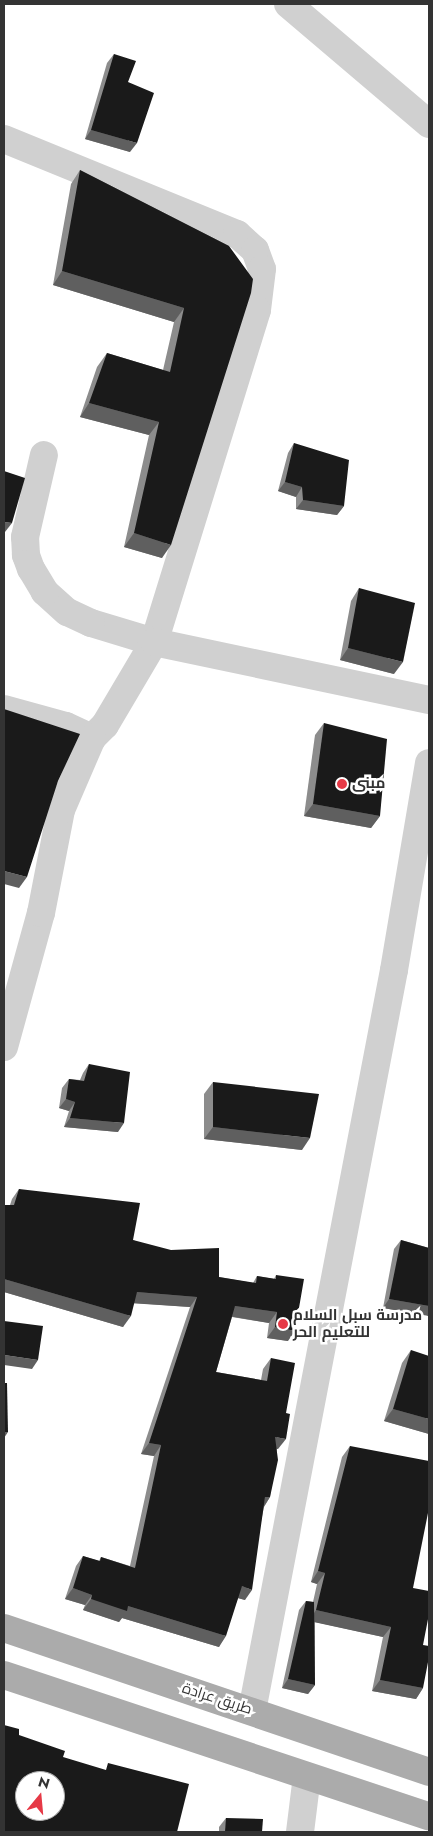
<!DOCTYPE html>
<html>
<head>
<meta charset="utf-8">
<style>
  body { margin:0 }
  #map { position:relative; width:433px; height:1836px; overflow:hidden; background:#fff; font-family:Jost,Cairo,sans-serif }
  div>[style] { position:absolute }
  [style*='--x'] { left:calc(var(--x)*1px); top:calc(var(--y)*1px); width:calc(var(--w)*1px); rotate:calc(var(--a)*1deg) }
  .minor>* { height:28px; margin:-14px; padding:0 14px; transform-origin:14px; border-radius:14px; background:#d0d0d0 }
  .primary>* { height:28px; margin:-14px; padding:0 14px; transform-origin:14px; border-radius:14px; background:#ababab }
  .wall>* { inset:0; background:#8c8c8c }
  .shaded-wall>* { inset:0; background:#5f5f5f }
  .building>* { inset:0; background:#1a1a1a }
  .dots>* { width:14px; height:14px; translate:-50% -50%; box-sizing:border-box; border:2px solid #fff; border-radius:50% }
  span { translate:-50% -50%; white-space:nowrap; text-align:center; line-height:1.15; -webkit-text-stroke:5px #fff; paint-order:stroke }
  .poi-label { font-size:15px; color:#333; font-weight:700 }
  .left { translate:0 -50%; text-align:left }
  .street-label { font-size:15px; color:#333 }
  .frame { position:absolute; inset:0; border:5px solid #333; pointer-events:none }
  .north { position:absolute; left:15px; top:1771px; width:50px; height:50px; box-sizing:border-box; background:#fff; border:1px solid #adadad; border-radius:50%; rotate:17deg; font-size:14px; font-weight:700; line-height:20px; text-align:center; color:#333 }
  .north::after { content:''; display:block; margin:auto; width:18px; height:22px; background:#e63946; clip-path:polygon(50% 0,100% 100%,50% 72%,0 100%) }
</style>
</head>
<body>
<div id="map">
  <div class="minor">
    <div style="--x:288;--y:4;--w:185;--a:40.4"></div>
    <div style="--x:4;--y:139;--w:252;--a:22.2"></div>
    <div style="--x:237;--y:234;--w:24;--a:42"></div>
    <div style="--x:255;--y:250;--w:20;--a:70"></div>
    <div style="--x:262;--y:269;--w:41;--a:97"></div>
    <div style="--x:257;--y:310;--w:348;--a:107.2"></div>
    <div style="--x:154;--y:642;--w:66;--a:-163.2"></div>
    <div style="--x:91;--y:623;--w:26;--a:-155"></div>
    <div style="--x:67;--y:612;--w:30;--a:-138"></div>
    <div style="--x:45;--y:592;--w:27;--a:-121"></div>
    <div style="--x:31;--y:569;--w:15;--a:-110"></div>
    <div style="--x:26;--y:555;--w:18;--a:-93"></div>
    <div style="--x:25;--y:537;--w:84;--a:-77"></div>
    <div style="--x:4;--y:709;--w:64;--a:15.3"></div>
    <div style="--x:66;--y:726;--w:29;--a:25"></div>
    <div style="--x:92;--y:738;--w:18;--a:-45"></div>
    <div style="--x:105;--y:725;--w:96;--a:-59.4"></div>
    <div style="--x:154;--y:642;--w:281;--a:11.9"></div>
    <div style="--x:4;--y:1047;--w:139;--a:-74.6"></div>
    <div style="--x:41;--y:913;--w:105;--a:-79"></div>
    <div style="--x:61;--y:810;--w:78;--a:-66.7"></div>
    <div style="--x:252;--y:1711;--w:754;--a:-79.15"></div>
    <div style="--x:394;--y:970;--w:210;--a:-80.4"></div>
    <div style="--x:300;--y:1832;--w:56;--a:-82.9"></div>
  </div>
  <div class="primary">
    <div style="--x:4;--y:1628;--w:449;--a:18.7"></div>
    <div style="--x:4;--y:1675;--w:448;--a:18.4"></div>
  </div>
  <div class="wall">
    <div style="clip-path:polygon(114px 54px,130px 152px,85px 139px,107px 63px)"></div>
    <div style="clip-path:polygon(80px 170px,229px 246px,162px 558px,124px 547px,149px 435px,80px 417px,97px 367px,107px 353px,163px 370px,174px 322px,53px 285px,71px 184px)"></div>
    <div style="clip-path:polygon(294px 443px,344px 506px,337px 515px,296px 509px,296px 497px,278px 491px,288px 453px)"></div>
    <div style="clip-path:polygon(359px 588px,394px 674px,340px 660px,351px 601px)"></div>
    <div style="clip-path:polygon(324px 723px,380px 816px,371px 828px,304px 816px,315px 735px)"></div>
    <div style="clip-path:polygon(89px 1064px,118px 1132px,64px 1127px,69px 1111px,59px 1108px,62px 1088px,69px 1079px,80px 1080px,83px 1073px)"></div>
    <div style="clip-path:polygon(213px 1082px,302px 1150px,204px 1139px,204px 1094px)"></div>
    <div style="clip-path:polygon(19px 1189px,133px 1240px,219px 1277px,253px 1283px,257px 1276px,274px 1279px,276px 1275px,288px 1341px,267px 1338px,269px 1323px,232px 1317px,216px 1372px,261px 1380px,263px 1369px,271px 1358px,278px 1449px,277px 1449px,270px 1497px,264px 1507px,245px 1600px,238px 1598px,219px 1647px,122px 1618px,119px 1622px,83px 1610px,85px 1605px,65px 1599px,76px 1566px,83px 1556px,99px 1561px,101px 1557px,130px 1566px,154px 1456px,141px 1454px,190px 1307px,134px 1303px,123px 1327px,4px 1292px,4px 1205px,10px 1205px,12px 1199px)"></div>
    <div style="clip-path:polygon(401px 1240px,429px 1248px,429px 1316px,383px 1308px,394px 1249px)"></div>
    <div style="clip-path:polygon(411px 1350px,429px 1434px,384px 1421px,402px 1363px)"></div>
    <div style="clip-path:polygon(350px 1446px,413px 1588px,423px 1645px,423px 1688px,416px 1699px,372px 1691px,383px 1637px,315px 1622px,315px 1685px,308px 1694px,282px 1688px,299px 1610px,306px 1601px,313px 1602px,317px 1584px,311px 1582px,342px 1457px)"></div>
    <div style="clip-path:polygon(226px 1818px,262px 1832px,219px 1832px,219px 1827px)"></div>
  </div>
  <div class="shaded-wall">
    <div style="clip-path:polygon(91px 130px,137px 143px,130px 152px,85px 139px)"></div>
    <div style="clip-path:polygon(62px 271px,184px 308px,174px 322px,53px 285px)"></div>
    <div style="clip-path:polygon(89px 403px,159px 422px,149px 435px,80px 417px)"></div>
    <div style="clip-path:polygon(285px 482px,302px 487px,296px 497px,278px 491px)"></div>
    <div style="clip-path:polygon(303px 500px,344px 506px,337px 515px,296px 509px)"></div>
    <div style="clip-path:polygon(4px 522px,12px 523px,5px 532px,4px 532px)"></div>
    <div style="clip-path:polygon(134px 533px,171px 545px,162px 558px,124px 547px)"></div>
    <div style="clip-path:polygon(348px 648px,403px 662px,394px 674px,340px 660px)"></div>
    <div style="clip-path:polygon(313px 804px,380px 816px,371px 828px,304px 816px)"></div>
    <div style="clip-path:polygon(4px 871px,27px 877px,19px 888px,4px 884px)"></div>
    <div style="clip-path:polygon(66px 1099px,75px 1102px,69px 1111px,59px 1108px)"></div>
    <div style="clip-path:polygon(70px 1118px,124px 1123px,118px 1132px,64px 1127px)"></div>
    <div style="clip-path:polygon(213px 1127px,310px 1138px,302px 1150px,204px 1139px)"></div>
    <div style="clip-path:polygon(4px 1279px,131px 1316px,123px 1327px,4px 1292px)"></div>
    <div style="clip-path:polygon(137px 1292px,197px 1297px,190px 1307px,129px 1303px)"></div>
    <div style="clip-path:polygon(389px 1299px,429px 1306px,429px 1316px,383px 1308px)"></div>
    <div style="clip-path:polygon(235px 1306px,277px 1312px,269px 1323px,228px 1316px)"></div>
    <div style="clip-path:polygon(275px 1327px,295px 1331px,288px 1341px,267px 1338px)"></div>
    <div style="clip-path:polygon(4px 1355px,38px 1360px,32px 1369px,4px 1365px)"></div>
    <div style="clip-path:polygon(393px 1409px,429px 1419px,429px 1434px,384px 1421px)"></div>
    <div style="clip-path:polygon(4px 1432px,8px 1432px,4px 1438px)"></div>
    <div style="clip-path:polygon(275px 1437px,286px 1439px,278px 1449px,268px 1447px)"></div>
    <div style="clip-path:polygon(149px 1443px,161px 1445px,154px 1456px,141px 1454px)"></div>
    <div style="clip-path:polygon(265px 1497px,270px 1497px,263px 1508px)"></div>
    <div style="clip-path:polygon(318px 1571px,325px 1573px,317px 1584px,311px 1582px)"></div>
    <div style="clip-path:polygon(242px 1586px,252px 1590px,245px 1600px,234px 1597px)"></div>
    <div style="clip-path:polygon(73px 1588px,92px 1595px,85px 1605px,65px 1599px)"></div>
    <div style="clip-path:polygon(91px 1599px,128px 1606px,226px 1636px,219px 1647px,122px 1618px,119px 1622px,83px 1610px)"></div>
    <div style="clip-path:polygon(316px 1610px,391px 1627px,383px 1637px,309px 1621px)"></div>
    <div style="clip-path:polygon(288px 1679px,315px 1685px,308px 1694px,282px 1688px)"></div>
    <div style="clip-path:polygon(380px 1680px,423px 1688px,416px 1699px,372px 1691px)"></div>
  </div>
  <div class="building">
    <div style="clip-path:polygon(114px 54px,136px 61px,128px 82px,154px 93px,137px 143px,91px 130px)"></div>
    <div style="clip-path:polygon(80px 170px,229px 246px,253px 279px,251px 293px,171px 545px,134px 533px,159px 422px,89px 403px,107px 353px,170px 372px,184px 308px,62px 271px)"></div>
    <div style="clip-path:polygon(294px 443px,349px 460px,344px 506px,303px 500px,302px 487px,285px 482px)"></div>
    <div style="clip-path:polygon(4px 471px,25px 478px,12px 523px,4px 522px)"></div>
    <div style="clip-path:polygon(359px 588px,415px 603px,403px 662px,348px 648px)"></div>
    <div style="clip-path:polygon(4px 709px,80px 734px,58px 781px,27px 877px,4px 871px)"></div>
    <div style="clip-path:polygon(324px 723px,387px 739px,380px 816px,313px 804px)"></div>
    <div style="clip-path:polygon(89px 1064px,130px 1072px,124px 1123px,70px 1118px,75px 1102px,66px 1099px,69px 1079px,84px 1081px)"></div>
    <div style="clip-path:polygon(213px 1082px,319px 1094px,310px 1138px,213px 1127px)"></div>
    <div style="clip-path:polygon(19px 1189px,140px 1203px,133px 1240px,171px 1250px,219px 1248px,219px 1277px,256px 1283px,257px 1276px,276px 1279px,276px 1275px,304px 1279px,295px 1331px,275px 1327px,277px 1312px,235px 1306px,216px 1372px,267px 1381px,271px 1358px,295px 1363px,286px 1413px,290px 1414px,286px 1439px,275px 1437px,278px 1460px,270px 1497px,265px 1497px,252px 1590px,242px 1586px,226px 1636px,128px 1606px,127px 1611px,91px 1599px,92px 1595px,73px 1588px,83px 1556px,100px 1561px,101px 1557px,135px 1568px,161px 1445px,149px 1443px,197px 1297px,137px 1292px,131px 1316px,4px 1279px,4px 1205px,14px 1205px)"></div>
    <div style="clip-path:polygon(401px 1240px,429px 1248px,429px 1306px,389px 1299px)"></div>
    <div style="clip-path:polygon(4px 1321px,43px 1326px,38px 1360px,4px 1355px)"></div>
    <div style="clip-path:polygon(411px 1350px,429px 1356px,429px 1419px,393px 1409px)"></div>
    <div style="clip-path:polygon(4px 1383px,7px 1383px,8px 1432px,4px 1432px)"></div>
    <div style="clip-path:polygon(350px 1446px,429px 1461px,429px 1508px,413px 1588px,429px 1591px,429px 1614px,423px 1645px,429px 1646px,429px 1657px,423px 1688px,380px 1680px,391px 1627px,316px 1610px,325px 1573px,318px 1571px)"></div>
    <div style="clip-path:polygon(306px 1601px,314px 1602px,315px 1685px,288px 1679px)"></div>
    <div style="clip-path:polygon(evenodd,4px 1725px,19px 1729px,19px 1735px,65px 1751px,63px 1757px,106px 1770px,108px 1763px,189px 1784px,177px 1832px,4px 1832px,4px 1725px,25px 1781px,55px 1781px,55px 1811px,25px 1811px,25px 1781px)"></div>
    <div style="clip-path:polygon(226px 1818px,263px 1819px,262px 1832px,225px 1832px)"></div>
  </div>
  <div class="dots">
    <div style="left:342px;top:784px;background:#e63946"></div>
    <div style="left:283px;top:1324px;background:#e63946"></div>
  </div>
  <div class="poi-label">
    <span class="left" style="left:352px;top:784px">مبنى</span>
    <span class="left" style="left:293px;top:1324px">مدرسة سبل السلام<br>للتعليم الحر</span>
  </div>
  <div class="street-label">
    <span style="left:217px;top:1699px;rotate:18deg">طريق عرادة</span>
  </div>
  <div class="frame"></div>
  <div class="north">N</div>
</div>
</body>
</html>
